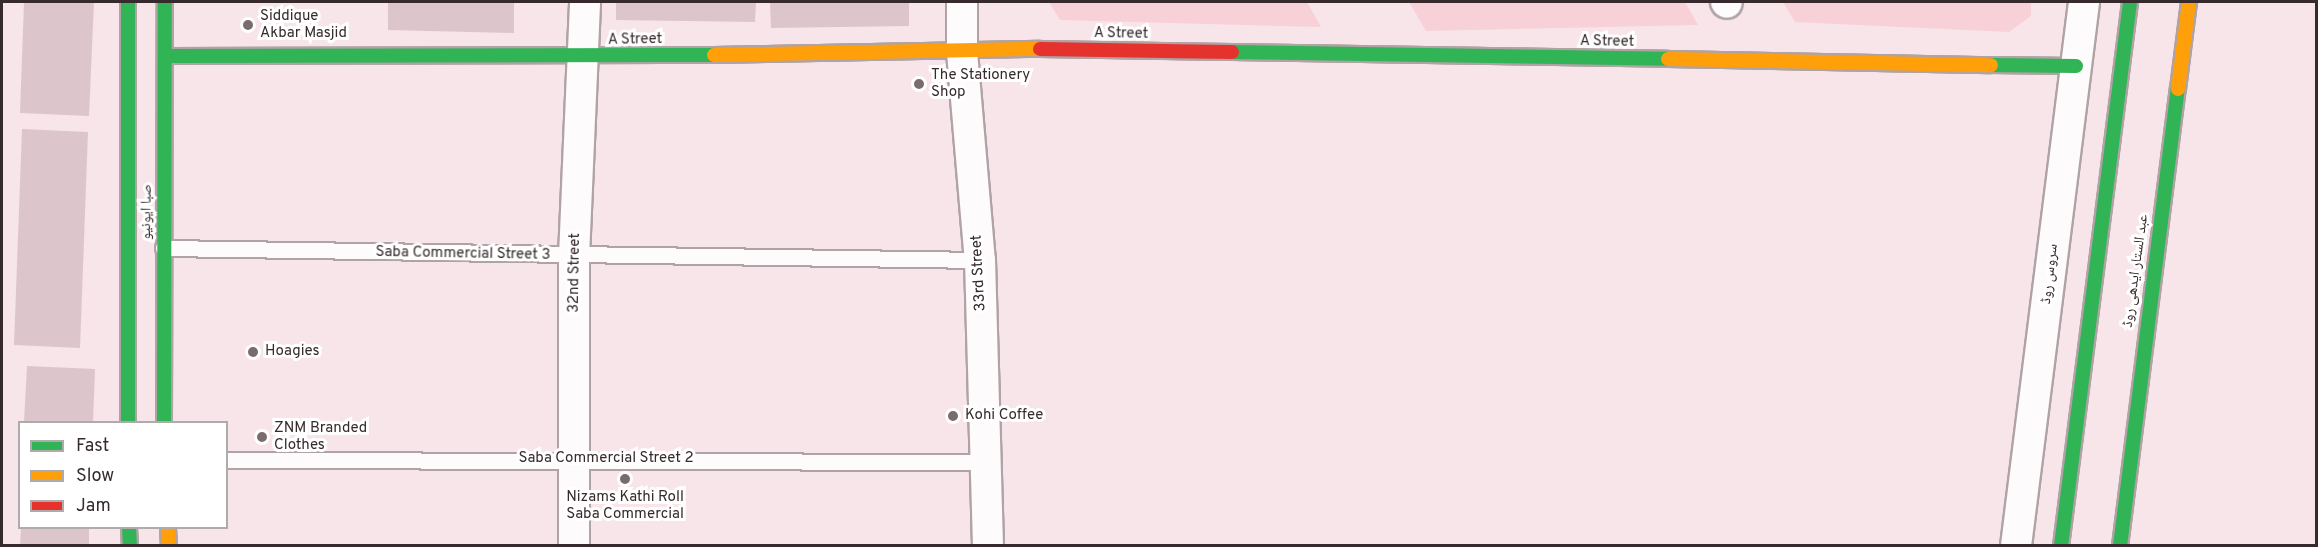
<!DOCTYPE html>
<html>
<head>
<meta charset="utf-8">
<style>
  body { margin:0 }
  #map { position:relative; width:2318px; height:547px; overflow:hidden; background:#f7e5e9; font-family:Overpass,"Noto Naskh Arabic",sans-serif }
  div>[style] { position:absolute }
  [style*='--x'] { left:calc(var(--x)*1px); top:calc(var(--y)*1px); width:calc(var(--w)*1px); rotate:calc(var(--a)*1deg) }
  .green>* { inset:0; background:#f8d0d8 }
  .building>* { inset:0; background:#ddc6cb }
  .roads { filter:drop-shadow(2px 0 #b0a3a6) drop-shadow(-2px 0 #b0a3a6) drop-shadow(0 2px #b0a3a6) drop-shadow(0 -2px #b0a3a6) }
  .lane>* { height:15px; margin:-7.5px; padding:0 7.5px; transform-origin:7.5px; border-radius:7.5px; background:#fefbfc }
  .street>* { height:30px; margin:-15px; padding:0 15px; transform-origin:15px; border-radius:15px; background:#fefbfc }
  .fast>* { height:14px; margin:-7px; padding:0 7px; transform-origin:7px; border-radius:7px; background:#30b455 }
  .slow>* { height:14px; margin:-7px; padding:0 7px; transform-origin:7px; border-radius:7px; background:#ff9f0a }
  .jam>* { height:14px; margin:-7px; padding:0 7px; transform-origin:7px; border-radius:7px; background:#e5322d }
  .dots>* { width:16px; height:16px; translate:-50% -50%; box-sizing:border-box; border:3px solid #fff; border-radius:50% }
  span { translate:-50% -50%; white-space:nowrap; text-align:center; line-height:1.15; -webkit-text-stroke:6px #fff; paint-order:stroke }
  .poi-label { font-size:15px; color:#362a2c }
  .left { translate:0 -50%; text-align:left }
  .street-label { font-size:15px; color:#362a2c }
  .frame { position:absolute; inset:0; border:3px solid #362a2c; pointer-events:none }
  .legend { position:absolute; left:18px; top:421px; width:210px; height:108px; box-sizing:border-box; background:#fff; border:2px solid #afaaab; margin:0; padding:8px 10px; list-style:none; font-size:18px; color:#362a2c }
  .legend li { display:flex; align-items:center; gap:12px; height:30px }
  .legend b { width:30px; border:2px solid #afaaab }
</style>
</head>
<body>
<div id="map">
  <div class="green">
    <div style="clip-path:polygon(1049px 2px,1307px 2px,1321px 27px,1060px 20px)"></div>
    <div style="clip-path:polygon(1409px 2px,1685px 2px,1698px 25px,1426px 31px)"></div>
    <div style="clip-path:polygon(1783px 2px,2031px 2px,2031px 16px,2009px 32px,1795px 22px)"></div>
  </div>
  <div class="building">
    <div style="clip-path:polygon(24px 2px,94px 2px,89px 116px,20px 113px)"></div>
    <div style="clip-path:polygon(388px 2px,514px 2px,514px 33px,388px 30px)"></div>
    <div style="clip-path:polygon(616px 2px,756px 2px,755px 22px,616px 20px)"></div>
    <div style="clip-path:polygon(770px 2px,909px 2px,909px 26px,771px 28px)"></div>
    <div style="clip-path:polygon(22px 129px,88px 132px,80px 348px,14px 345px)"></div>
    <div style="clip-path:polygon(27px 366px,95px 369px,93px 422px,24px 422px)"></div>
    <div style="clip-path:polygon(21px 528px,89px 528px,89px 546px,20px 546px)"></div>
  </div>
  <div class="roads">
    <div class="lane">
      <div style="--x:163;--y:248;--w:817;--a:0.84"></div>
      <div style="--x:226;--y:460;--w:760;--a:0.15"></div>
    </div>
    <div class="street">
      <div style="--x:962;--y:2;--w:50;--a:90"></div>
      <div style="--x:962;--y:52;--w:209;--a:85.1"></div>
      <div style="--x:980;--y:260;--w:286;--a:88.4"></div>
      <div style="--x:1726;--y:2;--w:1;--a:45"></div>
      <div style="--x:574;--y:546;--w:290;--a:-90"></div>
      <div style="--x:574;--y:256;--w:254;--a:-87.5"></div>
      <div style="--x:2016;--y:546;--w:548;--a:-82.87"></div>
    </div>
    <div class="fast">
      <div style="--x:128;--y:2;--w:420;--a:90"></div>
      <div style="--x:1232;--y:52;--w:436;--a:0.9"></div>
      <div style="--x:165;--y:56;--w:549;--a:-0.1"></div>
      <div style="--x:1991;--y:65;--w:85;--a:0.7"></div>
      <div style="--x:164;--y:422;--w:420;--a:-89.9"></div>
      <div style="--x:129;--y:528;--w:18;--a:87"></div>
      <div style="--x:2061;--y:546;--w:548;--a:-82.77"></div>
      <div style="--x:2120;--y:546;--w:461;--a:-82.8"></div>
    </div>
    <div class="slow">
      <div style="--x:714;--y:55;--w:326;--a:-1.1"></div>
      <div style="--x:1668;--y:59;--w:323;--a:1.1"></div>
      <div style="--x:2178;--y:89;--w:88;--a:-82.8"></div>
      <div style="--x:168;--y:528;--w:18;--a:87"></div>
    </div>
    <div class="jam">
      <div style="--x:1040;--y:49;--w:192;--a:0.9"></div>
    </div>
  </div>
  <div class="dots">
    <div style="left:248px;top:25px;background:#7a6b6e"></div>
    <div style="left:919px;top:84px;background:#7a6b6e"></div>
    <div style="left:253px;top:352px;background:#7a6b6e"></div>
    <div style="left:953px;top:416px;background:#7a6b6e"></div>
    <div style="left:262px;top:437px;background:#7a6b6e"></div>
    <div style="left:625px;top:479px;background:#7a6b6e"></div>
  </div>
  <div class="poi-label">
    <span class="left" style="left:260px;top:25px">Siddique<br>Akbar Masjid</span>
    <span class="left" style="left:931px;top:84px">The Stationery<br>Shop</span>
    <span class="left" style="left:265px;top:352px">Hoagies</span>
    <span class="left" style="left:965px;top:416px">Kohi Coffee</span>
    <span class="left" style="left:274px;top:437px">ZNM Branded<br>Clothes</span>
    <span style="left:625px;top:506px">Nizams Kathi Roll<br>Saba Commercial</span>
  </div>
  <div class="street-label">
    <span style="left:1121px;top:34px;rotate:1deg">A Street</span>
    <span style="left:635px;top:40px;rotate:-1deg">A Street</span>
    <span style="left:1607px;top:42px;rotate:1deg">A Street</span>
    <span style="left:147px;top:212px;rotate:-89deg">صبا ایونیو</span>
    <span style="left:463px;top:254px;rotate:1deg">Saba Commercial Street 3</span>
    <span style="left:2136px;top:271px;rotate:-82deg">عبد الستار ایدھی روڈ</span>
    <span style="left:575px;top:273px;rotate:-89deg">32nd Street</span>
    <span style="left:979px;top:273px;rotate:-93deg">33rd Street</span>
    <span style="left:2050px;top:274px;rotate:-83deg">سروس روڈ</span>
    <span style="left:606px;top:459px">Saba Commercial Street 2</span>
  </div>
  <div class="frame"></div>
  <ul class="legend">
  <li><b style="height:8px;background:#30b455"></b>Fast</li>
  <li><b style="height:8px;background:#ff9f0a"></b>Slow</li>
  <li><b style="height:8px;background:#e5322d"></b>Jam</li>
  </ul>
</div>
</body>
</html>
